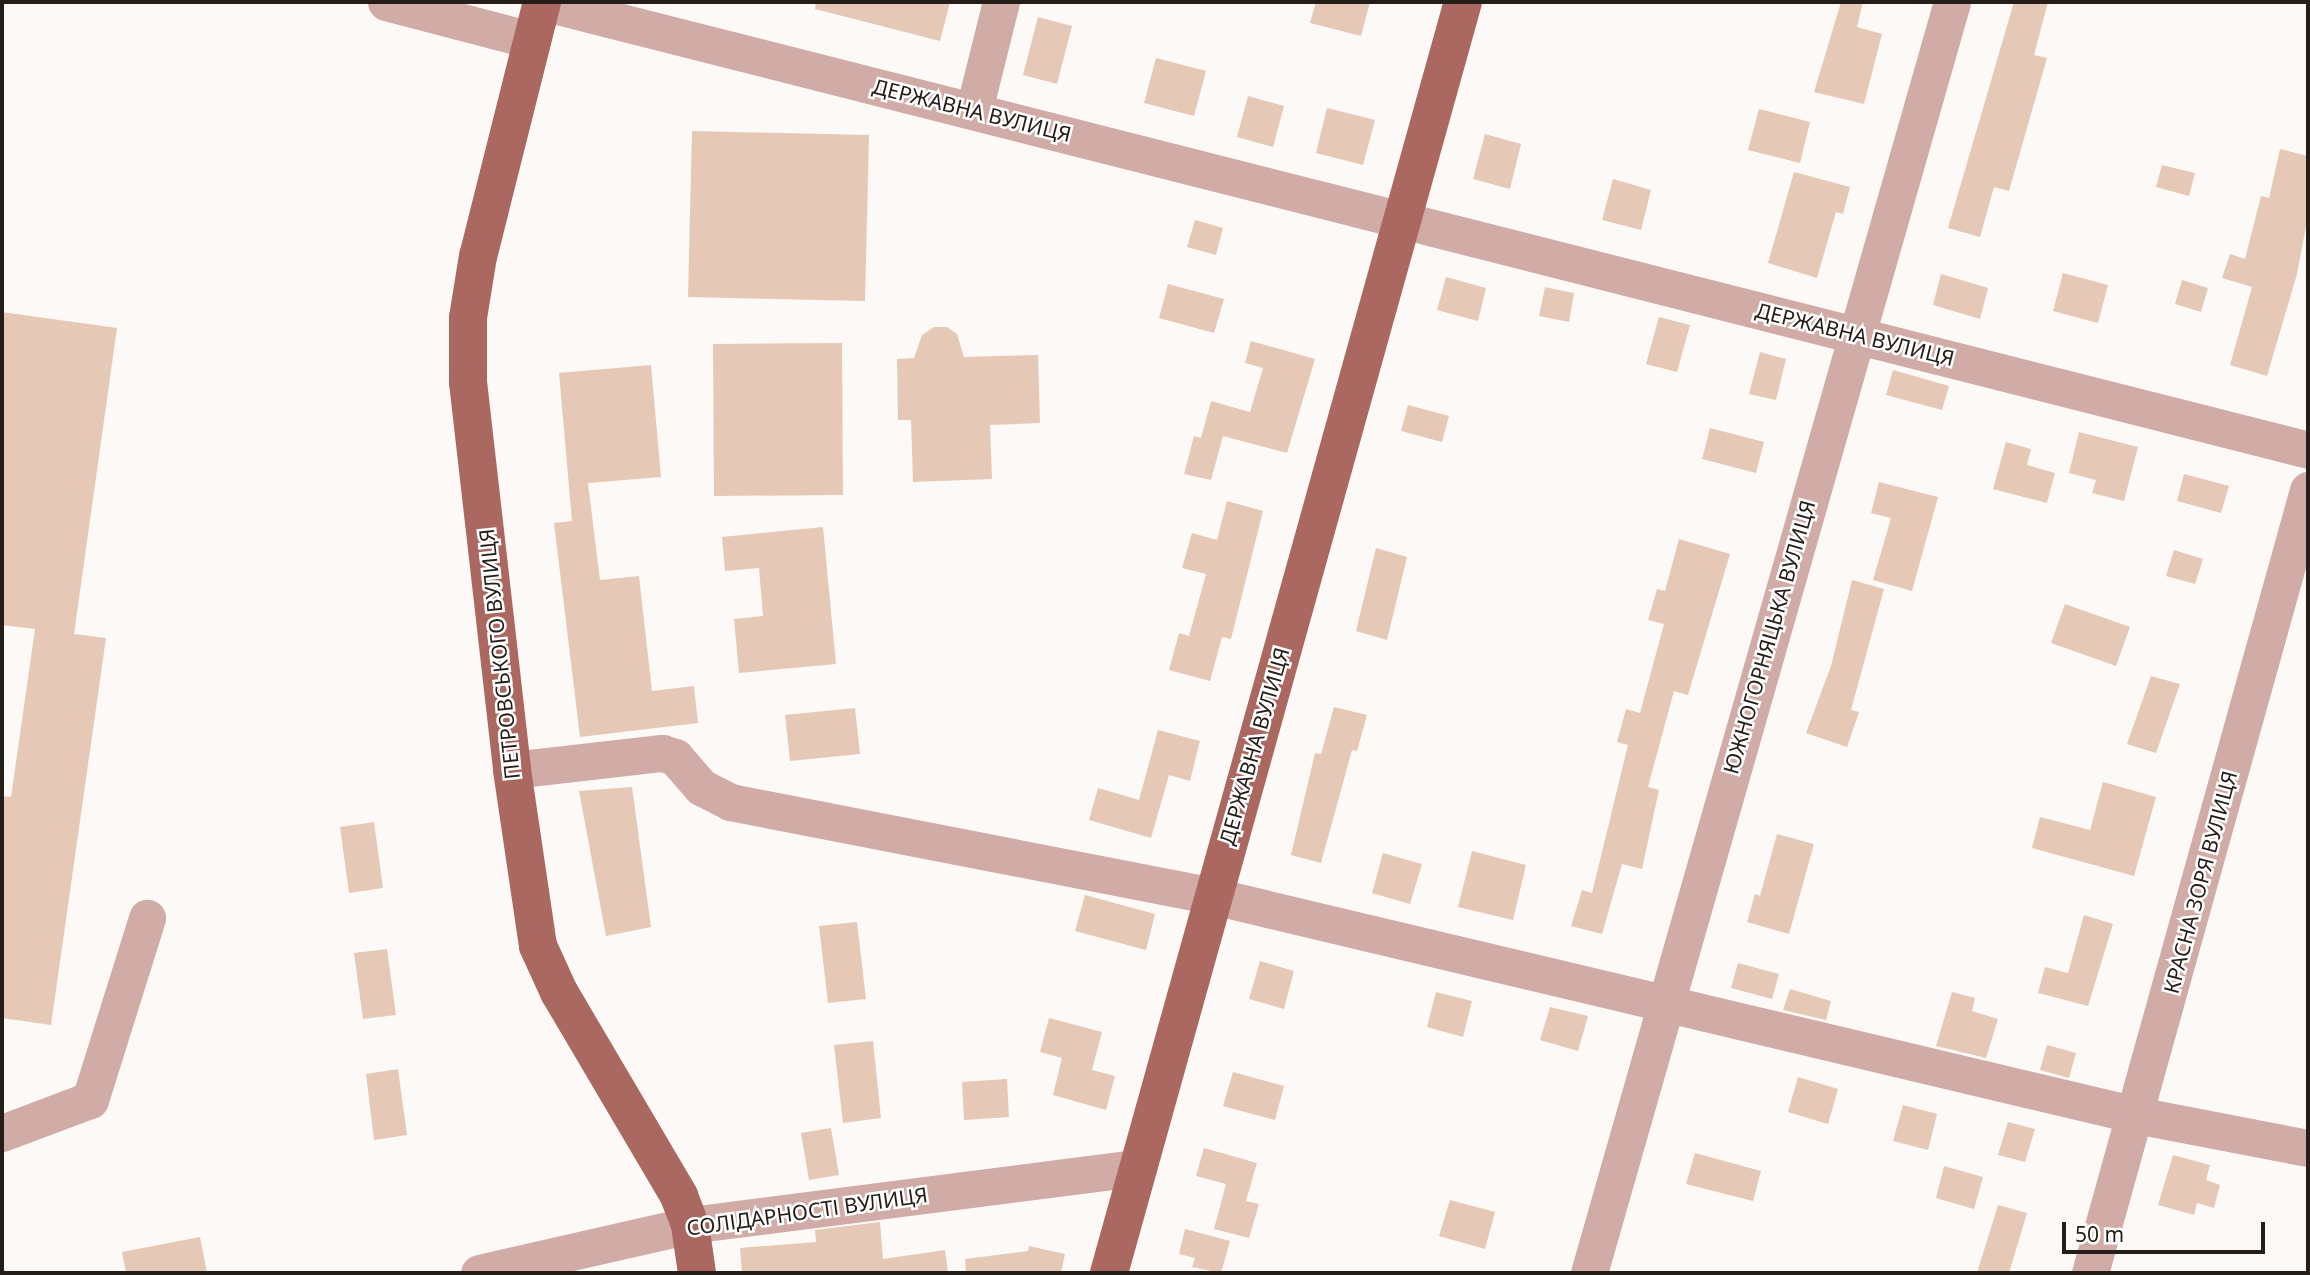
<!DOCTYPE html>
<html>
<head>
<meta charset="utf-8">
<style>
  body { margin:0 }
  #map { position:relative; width:2310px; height:1275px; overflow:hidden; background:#fdf9f6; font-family:"Noto Sans",sans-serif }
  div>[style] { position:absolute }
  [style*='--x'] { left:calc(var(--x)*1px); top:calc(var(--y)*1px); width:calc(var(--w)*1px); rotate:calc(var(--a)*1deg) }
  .building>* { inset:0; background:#e5c9b6 }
  .minor>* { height:37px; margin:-18.5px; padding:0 18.5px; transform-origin:18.5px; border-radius:18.5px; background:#d1aba6 }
  .major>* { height:38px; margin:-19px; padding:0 19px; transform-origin:19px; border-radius:19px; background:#aa6861 }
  span { translate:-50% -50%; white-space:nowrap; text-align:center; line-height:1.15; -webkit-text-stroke:5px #fff; paint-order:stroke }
  .street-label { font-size:21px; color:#241d18 }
  .frame { position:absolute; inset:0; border:4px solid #241d18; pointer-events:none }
  .scale { position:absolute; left:2062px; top:1222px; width:203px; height:32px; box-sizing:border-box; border:4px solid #241d18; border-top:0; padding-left:9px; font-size:21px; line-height:24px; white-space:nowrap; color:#241d18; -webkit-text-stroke:5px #fff; paint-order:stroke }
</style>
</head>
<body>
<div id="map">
  <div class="building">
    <div style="clip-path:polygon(816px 2px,950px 2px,940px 41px,815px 9px)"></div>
    <div style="clip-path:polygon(1316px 2px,1370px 2px,1361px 36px,1310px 23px)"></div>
    <div style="clip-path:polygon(1841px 2px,1863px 2px,1857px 27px,1882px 34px,1864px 104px,1814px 92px)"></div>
    <div style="clip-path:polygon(2014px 2px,2048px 2px,2034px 55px,2047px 58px,2009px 191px,1994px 187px,1980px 237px,1948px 228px)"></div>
    <div style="clip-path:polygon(1038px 17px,1072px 26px,1057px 84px,1023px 75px)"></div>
    <div style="clip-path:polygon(1156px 58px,1206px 71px,1194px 116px,1144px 103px)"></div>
    <div style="clip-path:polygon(1248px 96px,1284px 106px,1273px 147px,1237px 137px)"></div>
    <div style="clip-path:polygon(1327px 108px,1375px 120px,1363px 165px,1316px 153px)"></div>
    <div style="clip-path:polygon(1759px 109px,1810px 122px,1800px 163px,1748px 150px)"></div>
    <div style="clip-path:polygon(692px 131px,869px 135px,865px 301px,688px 297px)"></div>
    <div style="clip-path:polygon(1485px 134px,1521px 144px,1510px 189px,1473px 179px)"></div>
    <div style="clip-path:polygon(2280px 149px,2308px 156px,2308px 216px,2297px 274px,2267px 376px,2230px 365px,2252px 287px,2222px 278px,2230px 254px,2245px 259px,2261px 196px,2269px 198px)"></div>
    <div style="clip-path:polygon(2162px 165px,2195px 173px,2189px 196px,2156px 187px)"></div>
    <div style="clip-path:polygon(1794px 172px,1850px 187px,1843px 214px,1836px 212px,1817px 278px,1768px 263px)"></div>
    <div style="clip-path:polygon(1613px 179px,1651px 190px,1641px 230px,1602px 220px)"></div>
    <div style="clip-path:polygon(1195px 220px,1223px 228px,1216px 255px,1187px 247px)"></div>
    <div style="clip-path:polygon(2063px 273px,2108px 285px,2098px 323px,2053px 311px)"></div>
    <div style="clip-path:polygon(1941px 274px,1988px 288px,1980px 319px,1933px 305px)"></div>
    <div style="clip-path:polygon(1446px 277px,1486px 288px,1478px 321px,1437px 310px)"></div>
    <div style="clip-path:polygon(2182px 280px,2208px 288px,2201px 312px,2175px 304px)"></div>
    <div style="clip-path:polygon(1168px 284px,1224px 299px,1214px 333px,1159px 318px)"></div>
    <div style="clip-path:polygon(1545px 287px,1574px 293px,1569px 322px,1539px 316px)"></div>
    <div style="clip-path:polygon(2px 312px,117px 328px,74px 634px,106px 638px,51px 1025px,2px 1018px,2px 796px,11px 797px,35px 629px,2px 625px)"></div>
    <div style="clip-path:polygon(1659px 317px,1690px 325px,1677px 372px,1646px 364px)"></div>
    <div style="clip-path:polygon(934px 327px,947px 327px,957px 334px,964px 357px,1038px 355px,1040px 423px,990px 425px,992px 479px,913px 482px,911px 420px,898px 420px,897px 359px,914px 358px,922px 335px)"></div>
    <div style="clip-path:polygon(1251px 341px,1315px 359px,1287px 453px,1223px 436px,1211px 480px,1184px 474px,1194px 436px,1201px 438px,1211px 401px,1250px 412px,1263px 368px,1245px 363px)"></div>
    <div style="clip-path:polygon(842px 343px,843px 495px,714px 496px,713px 344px)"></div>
    <div style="clip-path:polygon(1760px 352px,1786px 359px,1776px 400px,1749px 394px)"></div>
    <div style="clip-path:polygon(651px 365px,661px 477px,588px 483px,600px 580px,639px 576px,652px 691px,694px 686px,698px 723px,580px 737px,554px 523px,572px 521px,559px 373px)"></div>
    <div style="clip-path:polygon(1893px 370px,1949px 386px,1942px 410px,1886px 395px)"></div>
    <div style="clip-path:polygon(1408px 405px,1449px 416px,1442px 442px,1401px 431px)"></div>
    <div style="clip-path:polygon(1710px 428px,1764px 442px,1756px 473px,1702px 459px)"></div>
    <div style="clip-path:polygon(2079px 432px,2138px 447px,2124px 501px,2092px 493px,2096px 480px,2069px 473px)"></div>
    <div style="clip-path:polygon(2006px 442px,2031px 449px,2027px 465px,2055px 473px,2047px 503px,1993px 489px)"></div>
    <div style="clip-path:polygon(2184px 474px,2229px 486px,2221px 513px,2177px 501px)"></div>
    <div style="clip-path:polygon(1879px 482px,1938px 497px,1912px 591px,1873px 580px,1891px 518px,1871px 513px)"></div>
    <div style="clip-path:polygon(1227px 501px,1263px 511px,1231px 639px,1222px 637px,1210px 681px,1169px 670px,1179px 633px,1189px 636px,1206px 574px,1182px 568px,1192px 533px,1217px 540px)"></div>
    <div style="clip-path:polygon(823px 527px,836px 664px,739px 673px,734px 619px,763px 616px,759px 568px,725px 571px,722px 537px)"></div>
    <div style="clip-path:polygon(1679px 539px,1730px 554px,1688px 695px,1674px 691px,1648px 787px,1659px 790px,1642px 869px,1622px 864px,1602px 934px,1571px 926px,1582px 890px,1592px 893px,1628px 745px,1617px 742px,1626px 709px,1640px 713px,1664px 624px,1648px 620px,1657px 589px,1665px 591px)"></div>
    <div style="clip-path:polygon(1376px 548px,1407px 557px,1387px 640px,1356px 631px)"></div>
    <div style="clip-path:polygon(2174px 550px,2203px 559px,2195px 584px,2166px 576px)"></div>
    <div style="clip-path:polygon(1852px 580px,1884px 589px,1851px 710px,1859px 712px,1847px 747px,1806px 733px,1831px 666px)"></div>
    <div style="clip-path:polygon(2065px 604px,2130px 627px,2116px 666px,2051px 643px)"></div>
    <div style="clip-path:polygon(2151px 676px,2180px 684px,2156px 753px,2127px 744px)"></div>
    <div style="clip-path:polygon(1334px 707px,1367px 715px,1357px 751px,1352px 750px,1321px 863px,1291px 855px,1315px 753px,1321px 754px)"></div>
    <div style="clip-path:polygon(855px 708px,860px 754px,790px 761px,785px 715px)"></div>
    <div style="clip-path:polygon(1158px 730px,1200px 741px,1190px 781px,1169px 775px,1151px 838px,1089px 820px,1098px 788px,1139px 800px)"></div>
    <div style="clip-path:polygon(2103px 782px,2156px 797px,2134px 876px,2032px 848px,2040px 817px,2090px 830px)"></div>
    <div style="clip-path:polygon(632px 787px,651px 927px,606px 936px,579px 791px)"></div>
    <div style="clip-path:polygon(374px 822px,383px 888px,349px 893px,340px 827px)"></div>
    <div style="clip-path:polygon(1777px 834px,1814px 844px,1789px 934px,1747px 922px,1755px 894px,1760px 896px)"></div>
    <div style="clip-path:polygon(1472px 851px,1526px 865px,1513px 920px,1458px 907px)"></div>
    <div style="clip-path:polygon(1383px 853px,1422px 864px,1410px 904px,1372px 893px)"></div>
    <div style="clip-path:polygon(1085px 895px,1155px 914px,1146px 950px,1075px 931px)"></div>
    <div style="clip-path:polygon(2084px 915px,2113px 924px,2088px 1006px,2038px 993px,2045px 967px,2068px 973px)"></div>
    <div style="clip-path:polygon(857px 922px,866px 999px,828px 1003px,819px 926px)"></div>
    <div style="clip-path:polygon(387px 949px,396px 1015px,363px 1019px,354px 953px)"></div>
    <div style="clip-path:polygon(1260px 961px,1294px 971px,1284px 1009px,1249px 999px)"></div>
    <div style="clip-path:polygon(1738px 963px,1779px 974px,1772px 999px,1731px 988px)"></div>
    <div style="clip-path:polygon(1790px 989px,1831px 1001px,1826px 1020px,1783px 1010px)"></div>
    <div style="clip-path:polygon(1436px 992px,1472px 1001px,1463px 1037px,1427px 1027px)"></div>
    <div style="clip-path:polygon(1952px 992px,1975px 998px,1972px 1011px,1998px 1019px,1986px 1058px,1936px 1046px)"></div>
    <div style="clip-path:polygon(1550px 1007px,1588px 1016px,1578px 1051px,1540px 1040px)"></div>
    <div style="clip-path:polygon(1049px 1018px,1102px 1032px,1092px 1070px,1115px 1076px,1106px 1110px,1053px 1095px,1062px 1058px,1040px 1052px)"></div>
    <div style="clip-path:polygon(873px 1041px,881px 1118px,843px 1123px,834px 1045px)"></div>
    <div style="clip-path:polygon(2047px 1045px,2076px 1053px,2069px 1078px,2040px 1070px)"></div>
    <div style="clip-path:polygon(398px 1069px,407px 1135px,374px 1140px,366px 1074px)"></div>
    <div style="clip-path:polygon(1233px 1072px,1284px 1086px,1275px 1120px,1223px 1106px)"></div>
    <div style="clip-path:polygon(1798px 1077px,1838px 1089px,1828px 1124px,1788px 1112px)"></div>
    <div style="clip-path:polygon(1007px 1079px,1009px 1117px,964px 1120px,962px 1082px)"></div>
    <div style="clip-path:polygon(1903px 1105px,1937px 1114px,1928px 1150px,1893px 1141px)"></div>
    <div style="clip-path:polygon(2008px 1122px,2035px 1129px,2025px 1162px,1998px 1155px)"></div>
    <div style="clip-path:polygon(831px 1128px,839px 1175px,809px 1180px,801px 1133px)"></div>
    <div style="clip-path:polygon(1204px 1148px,1257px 1163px,1246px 1201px,1259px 1204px,1249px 1238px,1214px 1229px,1226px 1184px,1196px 1176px)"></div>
    <div style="clip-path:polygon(1695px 1153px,1761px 1171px,1753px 1201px,1686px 1184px)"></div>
    <div style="clip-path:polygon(2173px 1155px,2210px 1165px,2206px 1180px,2220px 1185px,2214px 1208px,2197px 1203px,2194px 1215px,2158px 1205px)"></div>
    <div style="clip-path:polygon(1944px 1166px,1983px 1177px,1974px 1209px,1936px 1198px)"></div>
    <div style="clip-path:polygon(1450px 1200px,1495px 1212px,1485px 1249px,1439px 1236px)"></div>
    <div style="clip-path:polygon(1998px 1205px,2027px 1213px,2009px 1273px,1977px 1273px)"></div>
    <div style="clip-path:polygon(880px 1222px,883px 1259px,945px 1250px,948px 1273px,742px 1273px,740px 1248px,816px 1242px,815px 1230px)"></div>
    <div style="clip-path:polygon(1185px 1229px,1230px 1241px,1221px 1273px,1192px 1267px,1195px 1258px,1179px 1254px)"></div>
    <div style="clip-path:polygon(200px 1237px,207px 1273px,126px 1273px,122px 1252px)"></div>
    <div style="clip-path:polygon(1029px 1246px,1065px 1254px,1061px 1273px,966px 1273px,965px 1259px,1028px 1251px)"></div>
  </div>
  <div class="minor">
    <div style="--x:386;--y:2;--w:150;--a:14.7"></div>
    <div style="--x:542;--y:2;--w:1822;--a:14.23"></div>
    <div style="--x:974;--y:110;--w:111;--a:-76"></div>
    <div style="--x:512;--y:770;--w:151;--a:-6.5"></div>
    <div style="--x:662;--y:753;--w:14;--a:17"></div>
    <div style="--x:675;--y:757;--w:40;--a:49"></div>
    <div style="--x:701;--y:787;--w:33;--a:27"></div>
    <div style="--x:730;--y:802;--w:492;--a:11"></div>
    <div style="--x:1213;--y:896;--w:949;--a:13.35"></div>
    <div style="--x:2136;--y:1115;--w:175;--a:10.9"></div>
    <div style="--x:2;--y:1133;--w:94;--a:-20.6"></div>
    <div style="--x:90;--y:1100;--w:191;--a:-72.6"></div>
    <div style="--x:479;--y:1273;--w:216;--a:-12.8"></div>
    <div style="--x:690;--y:1225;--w:452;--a:-7.3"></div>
    <div style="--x:1589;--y:1273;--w:1322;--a:-74.06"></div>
    <div style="--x:2090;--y:1273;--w:813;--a:-74.44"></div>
  </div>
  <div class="major">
    <div style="--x:542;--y:2;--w:262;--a:104.1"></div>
    <div style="--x:478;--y:256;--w:63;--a:99.2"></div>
    <div style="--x:468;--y:318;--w:64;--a:90"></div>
    <div style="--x:468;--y:382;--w:390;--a:83.5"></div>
    <div style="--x:512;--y:770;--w:178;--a:81.6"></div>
    <div style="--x:538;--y:946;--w:51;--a:65.5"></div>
    <div style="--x:559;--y:992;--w:237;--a:59.5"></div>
    <div style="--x:679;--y:1196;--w:31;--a:69"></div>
    <div style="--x:690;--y:1225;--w:49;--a:81.7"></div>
    <div style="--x:1109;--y:1273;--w:1319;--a:-74.44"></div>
  </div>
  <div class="street-label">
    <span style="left:972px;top:110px;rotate:14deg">ДЕРЖАВНА ВУЛИЦЯ</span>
    <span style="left:1855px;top:334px;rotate:14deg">ДЕРЖАВНА ВУЛИЦЯ</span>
    <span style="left:1769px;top:637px;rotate:-74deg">ЮЖНОГОРНЯЦЬКА ВУЛИЦЯ</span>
    <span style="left:499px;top:654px;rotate:-96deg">ПЕТРОВСЬКОГО ВУЛИЦЯ</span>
    <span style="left:1254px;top:746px;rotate:-74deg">ДЕРЖАВНА ВУЛИЦЯ</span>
    <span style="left:2200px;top:882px;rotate:-75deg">КРАСНА ЗОРЯ ВУЛИЦЯ</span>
    <span style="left:807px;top:1211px;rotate:-8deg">СОЛІДАРНОСТІ ВУЛИЦЯ</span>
  </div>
  <div class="frame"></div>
  <div class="scale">50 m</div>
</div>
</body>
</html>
